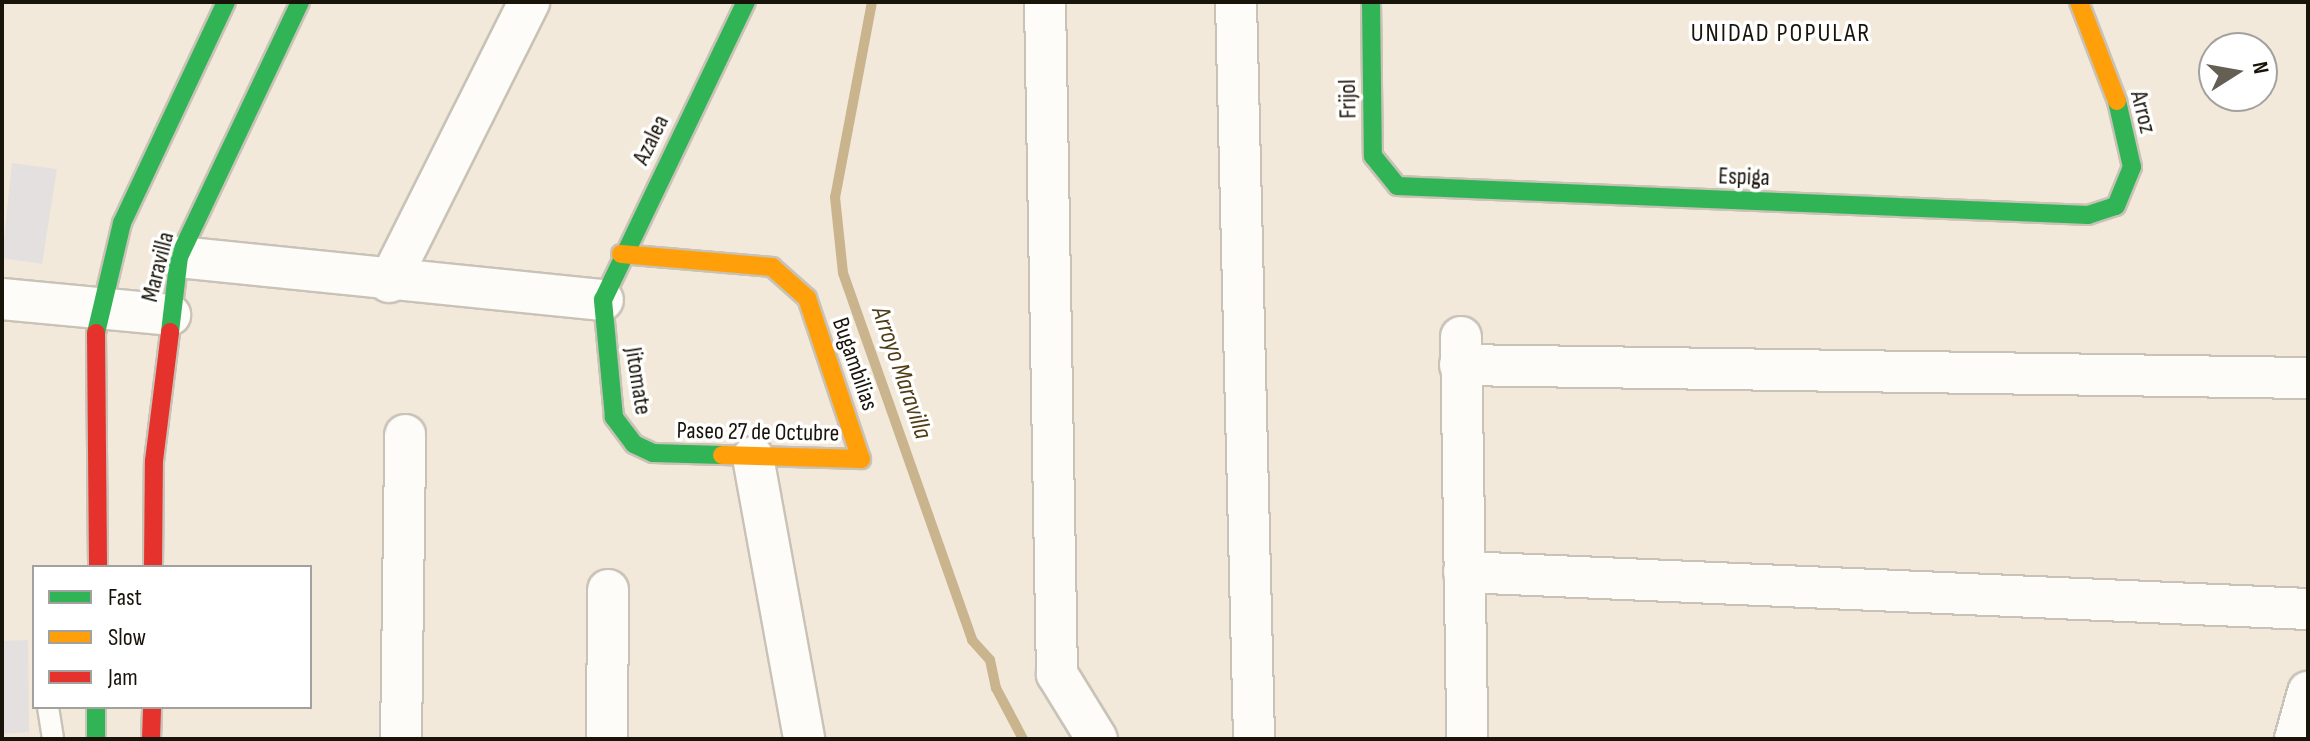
<!DOCTYPE html>
<html>
<head>
<meta charset="utf-8">
<style>
  body { margin:0 }
  #map { position:relative; width:2310px; height:741px; overflow:hidden; background:#f2e9da; font-family:"Sofia Sans Condensed",sans-serif }
  div>[style] { position:absolute }
  [style*='--x'] { left:calc(var(--x)*1px); top:calc(var(--y)*1px); width:calc(var(--w)*1px); rotate:calc(var(--a)*1deg) }
  .stream>* { height:10px; margin:-5px; padding:0 5px; transform-origin:5px; border-radius:5px; background:#c9b48d }
  .building>* { inset:0; background:#e3e0df }
  .roads { filter:drop-shadow(2px 0 #c9c2b7) drop-shadow(-2px 0 #c9c2b7) drop-shadow(0 2px #c9c2b7) drop-shadow(0 -2px #c9c2b7) }
  .lane>* { height:20px; margin:-10px; padding:0 10px; transform-origin:10px; border-radius:10px; background:#fdfcf9 }
  .street>* { height:40px; margin:-20px; padding:0 20px; transform-origin:20px; border-radius:20px; background:#fdfcf9 }
  .fast>* { height:18px; margin:-9px; padding:0 9px; transform-origin:9px; border-radius:9px; background:#30b455 }
  .slow>* { height:18px; margin:-9px; padding:0 9px; transform-origin:9px; border-radius:9px; background:#ff9f0a }
  .jam>* { height:18px; margin:-9px; padding:0 9px; transform-origin:9px; border-radius:9px; background:#e5322d }
  span { translate:-50% -50%; white-space:nowrap; text-align:center; line-height:1.15; -webkit-text-stroke:7px #fff; paint-order:stroke }
  .street-label { font-size:24px; color:#19140a }
  .neighbourhood-label { font-size:26px; color:#19140a; letter-spacing:2px }
  .water-label { font-size:26px; color:#503d15; font-style:italic }
  .frame { position:absolute; inset:0; border:4px solid #19140a; pointer-events:none }
  .legend { position:absolute; left:32px; top:565px; width:280px; height:144px; box-sizing:border-box; background:#fff; border:2px solid #a3a19d; margin:0; padding:10px 14px; list-style:none; font-size:24px; color:#19140a }
  .legend li { display:flex; align-items:center; gap:16px; height:40px }
  .legend b { width:40px; border:2px solid #a3a19d }
  .north { position:absolute; left:2198px; top:32px; width:80px; height:80px; box-sizing:border-box; background:#fff; border:2px solid #a3a19d; border-radius:50%; rotate:79deg; font-size:22px; font-weight:700; line-height:32px; text-align:center; color:#19140a }
  .north::after { content:''; display:block; margin:auto; width:28px; height:36px; background:#655f53; clip-path:polygon(50% 0,100% 100%,50% 72%,0 100%) }
</style>
</head>
<body>
<div id="map">
  <div class="stream">
    <div style="--x:872;--y:2;--w:198;--a:100.7"></div>
    <div style="--x:835;--y:197;--w:76;--a:84"></div>
    <div style="--x:843;--y:273;--w:389;--a:70.6"></div>
    <div style="--x:972;--y:640;--w:27;--a:48"></div>
    <div style="--x:990;--y:660;--w:29;--a:78"></div>
    <div style="--x:996;--y:688;--w:58;--a:62.1"></div>
  </div>
  <div class="building">
    <div style="clip-path:polygon(12px 163px,57px 169px,42px 264px,2px 258px)"></div>
    <div style="clip-path:polygon(28px 640px,29px 732px,2px 734px,2px 641px)"></div>
  </div>
  <div class="roads">
    <div class="lane">
      <div style="--x:48;--y:707;--w:32;--a:81"></div>
    </div>
    <div class="street">
      <div style="--x:1045;--y:2;--w:672;--a:88.98"></div>
      <div style="--x:1057;--y:674;--w:76;--a:58.4"></div>
      <div style="--x:1236;--y:2;--w:737;--a:88.6"></div>
      <div style="--x:179;--y:257;--w:426;--a:5.8"></div>
      <div style="--x:389;--y:282;--w:313;--a:-63.4"></div>
      <div style="--x:2;--y:299;--w:169;--a:5.4"></div>
      <div style="--x:1461;--y:337;--w:402;--a:89.1"></div>
      <div style="--x:1460;--y:365;--w:848;--a:0.88"></div>
      <div style="--x:753;--y:457;--w:287;--a:79.7"></div>
      <div style="--x:1464;--y:572;--w:845;--a:2.51"></div>
      <div style="--x:401;--y:739;--w:304;--a:-89.2"></div>
      <div style="--x:607;--y:739;--w:149;--a:-89.6"></div>
      <div style="--x:2295;--y:739;--w:49;--a:-74.5"></div>
    </div>
    <div class="fast">
      <div style="--x:1371;--y:2;--w:154;--a:89.3"></div>
      <div style="--x:1373;--y:156;--w:38;--a:51"></div>
      <div style="--x:1397;--y:186;--w:692;--a:2.4"></div>
      <div style="--x:2088;--y:215;--w:29;--a:-18"></div>
      <div style="--x:2116;--y:206;--w:42;--a:-67.7"></div>
      <div style="--x:2132;--y:167;--w:68;--a:-102.8"></div>
      <div style="--x:170;--y:332;--w:76;--a:-83.2"></div>
      <div style="--x:179;--y:257;--w:282;--a:-64.6"></div>
      <div style="--x:96;--y:333;--w:113;--a:-76.7"></div>
      <div style="--x:122;--y:223;--w:244;--a:-64.8"></div>
      <div style="--x:722;--y:455;--w:69;--a:-178.3"></div>
      <div style="--x:653;--y:453;--w:21;--a:-155"></div>
      <div style="--x:634;--y:444;--w:34;--a:-127"></div>
      <div style="--x:614;--y:417;--w:118;--a:-95.4"></div>
      <div style="--x:603;--y:300;--w:331;--a:-64.4"></div>
      <div style="--x:96;--y:707;--w:32;--a:90"></div>
    </div>
    <div class="slow">
      <div style="--x:2079;--y:2;--w:106;--a:69"></div>
      <div style="--x:621;--y:254;--w:152;--a:4.9"></div>
      <div style="--x:772;--y:267;--w:47;--a:41.5"></div>
      <div style="--x:807;--y:298;--w:170;--a:71.5"></div>
      <div style="--x:861;--y:459;--w:139;--a:-178.4"></div>
    </div>
    <div class="jam">
      <div style="--x:96;--y:333;--w:234;--a:89.5"></div>
      <div style="--x:153;--y:567;--w:106;--a:-89.5"></div>
      <div style="--x:154;--y:461;--w:130;--a:-82.9"></div>
      <div style="--x:151;--y:739;--w:32;--a:-88"></div>
    </div>
  </div>
  <div class="street-label">
    <span style="left:1348px;top:99px;rotate:-91deg">Frijol</span>
    <span style="left:2143px;top:112px;rotate:76deg">Arroz</span>
    <span style="left:651px;top:140px;rotate:-64deg">Azalea</span>
    <span style="left:1744px;top:177px;rotate:2deg">Espiga</span>
    <span style="left:158px;top:267px;rotate:-76deg">Maravilla</span>
    <span style="left:855px;top:364px;rotate:71deg">Bugambilias</span>
    <span style="left:638px;top:381px;rotate:81deg">Jitomate</span>
    <span style="left:758px;top:432px;rotate:1deg">Paseo 27 de Octubre</span>
  </div>
  <div class="neighbourhood-label">
    <span style="left:1781px;top:34px">UNIDAD POPULAR</span>
  </div>
  <div class="water-label">
    <span style="left:901px;top:373px;rotate:71deg">Arroyo Maravilla</span>
  </div>
  <div class="frame"></div>
  <ul class="legend">
  <li><b style="height:10px;background:#30b455"></b>Fast</li>
  <li><b style="height:10px;background:#ff9f0a"></b>Slow</li>
  <li><b style="height:10px;background:#e5322d"></b>Jam</li>
  </ul>
  <div class="north">N</div>
</div>
</body>
</html>
